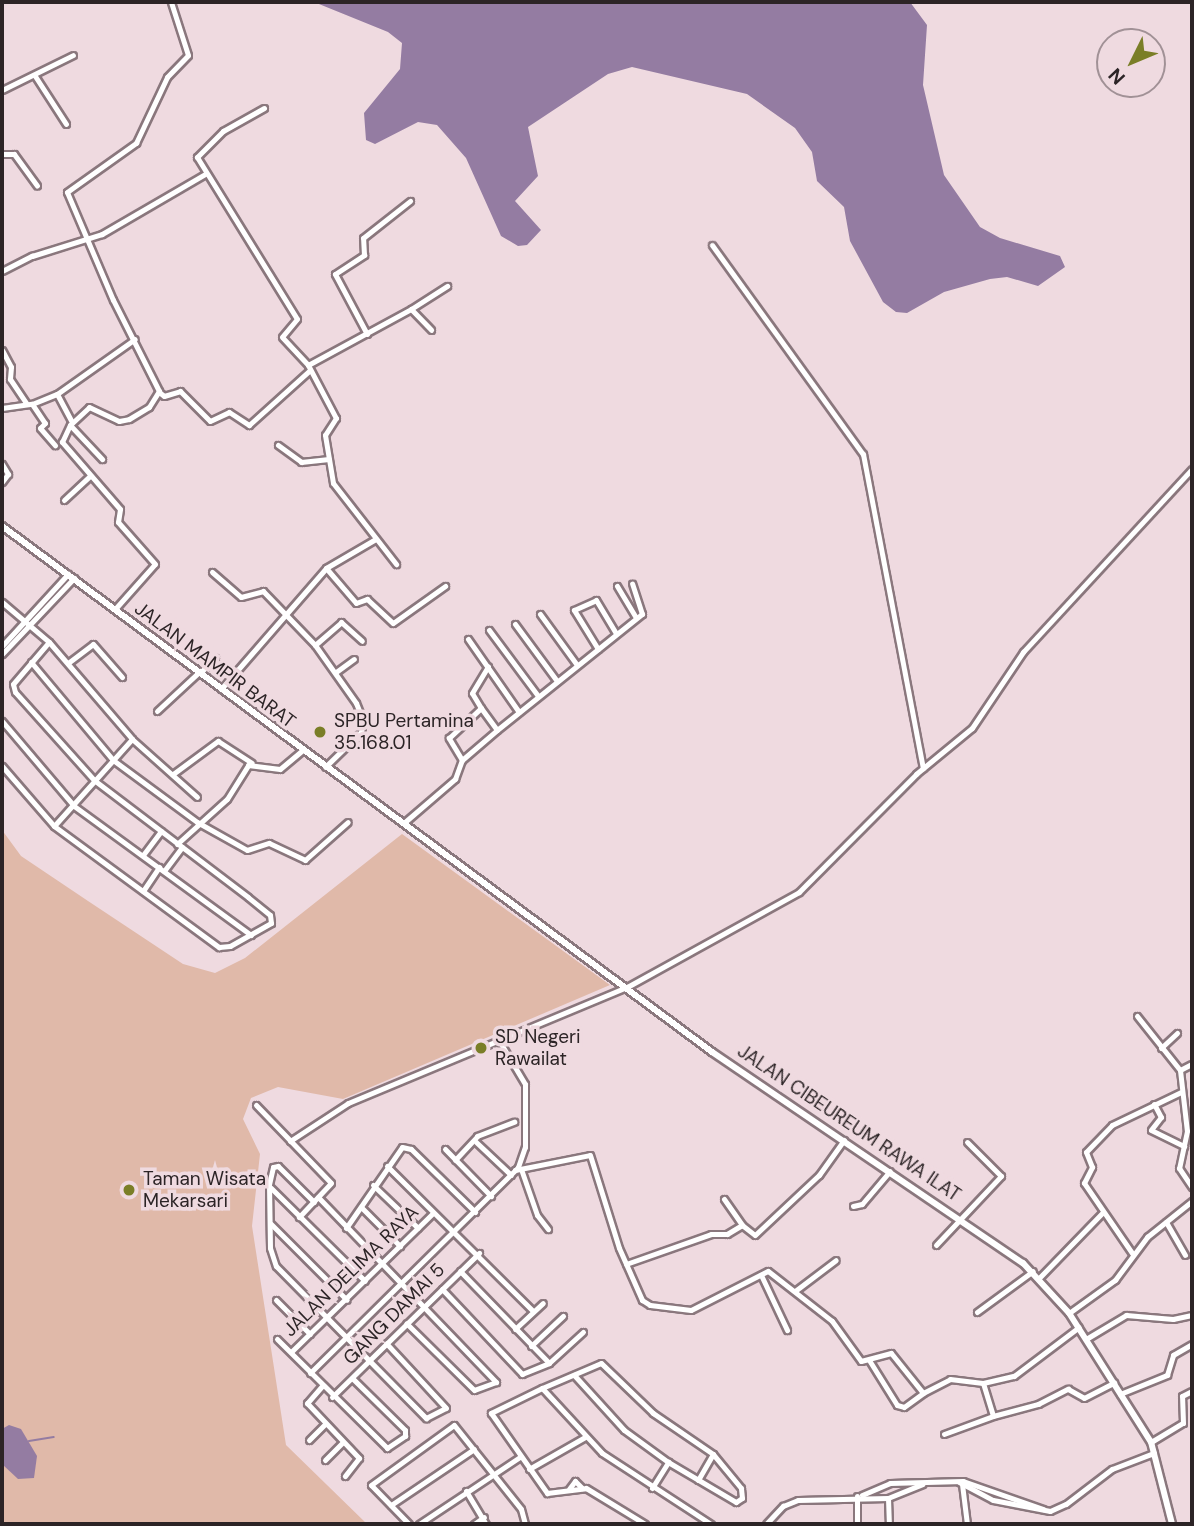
<!DOCTYPE html>
<html>
<head>
<meta charset="utf-8">
<style>
  body { margin:0 }
  #map { position:relative; width:1194px; height:1526px; overflow:hidden; background:#efdae0; font-family:"DM Sans",sans-serif }
  div>[style] { position:absolute }
  [style*='--x'] { left:calc(var(--x)*1px); top:calc(var(--y)*1px); width:calc(var(--w)*1px); rotate:calc(var(--a)*1deg) }
  .green>* { inset:0; background:#e0b9a9 }
  .water>* { inset:0; background:#947ca2 }
  .stream>* { height:2px; margin:-1px; padding:0 1px; transform-origin:1px; border-radius:1px; background:#947ca2 }
  .roads { filter:drop-shadow(2px 0 #8a777d) drop-shadow(-2px 0 #8a777d) drop-shadow(0 2px #8a777d) drop-shadow(0 -2px #8a777d) }
  .minor>* { height:5px; margin:-2.5px; padding:0 2.5px; transform-origin:2.5px; border-radius:2.5px; background:#fff }
  .tertiary>* { height:6px; margin:-3px; padding:0 3px; transform-origin:3px; border-radius:3px; background:#fff }
  .dots>* { width:19px; height:19px; translate:-50% -50%; box-sizing:border-box; border:4px solid #efdae0; border-radius:50% }
  span { translate:-50% -50%; white-space:nowrap; text-align:center; line-height:1.15; -webkit-text-stroke:7px #efdae0; paint-order:stroke }
  .street-label { font-size:19px; color:#2c2426 }
  .poi-label { font-size:19px; color:#2c2426 }
  .left { translate:0 -50%; text-align:left }
  .frame { position:absolute; inset:0; border:4px solid #2c2426; pointer-events:none }
  .north { position:absolute; left:1096px; top:28px; width:70px; height:70px; box-sizing:border-box; background:#efdae0; border:2px solid #a19196; border-radius:50%; rotate:227deg; font-size:19px; font-weight:700; line-height:28px; text-align:center; color:#2c2426 }
  .north::after { content:''; display:block; margin:auto; width:24px; height:32px; background:#7a7e27; clip-path:polygon(50% 0,100% 100%,50% 72%,0 100%) }
</style>
</head>
<body>
<div id="map">
  <div class="green">
    <div style="clip-path:polygon(2px 830px,21px 856px,88px 901px,183px 964px,215px 973px,245px 958px,402px 834px,610px 985px,343px 1099px,278px 1087px,251px 1098px,243px 1119px,260px 1154px,252px 1226px,286px 1445px,367px 1524px,2px 1524px)"></div>
  </div>
  <div class="water">
    <div style="clip-path:polygon(314px 2px,910px 2px,927px 25px,923px 85px,944px 175px,980px 227px,1000px 238px,1060px 256px,1065px 267px,1038px 286px,1007px 277px,990px 279px,944px 292px,907px 313px,896px 312px,883px 302px,850px 241px,844px 207px,817px 181px,812px 152px,795px 128px,747px 94px,632px 67px,608px 74px,528px 127px,538px 176px,515px 201px,541px 230px,527px 245px,518px 246px,501px 236px,466px 158px,437px 125px,418px 122px,375px 144px,366px 140px,364px 113px,400px 69px,402px 43px,388px 32px)"></div>
    <div style="clip-path:polygon(9px 1425px,21px 1429px,37px 1456px,34px 1478px,18px 1479px,2px 1464px,2px 1429px)"></div>
  </div>
  <div class="stream">
    <div style="--x:29;--y:1441;--w:25;--a:-9"></div>
  </div>
  <div class="roads">
    <div class="minor">
      <div style="--x:35;--y:76;--w:57;--a:57.1"></div>
      <div style="--x:2;--y:90;--w:79;--a:-26.2"></div>
      <div style="--x:264;--y:108;--w:47;--a:150.7"></div>
      <div style="--x:223;--y:131;--w:37;--a:135"></div>
      <div style="--x:197;--y:157;--w:190;--a:58.3"></div>
      <div style="--x:297;--y:319;--w:23;--a:130"></div>
      <div style="--x:282;--y:337;--w:38;--a:47"></div>
      <div style="--x:308;--y:365;--w:60;--a:62.2"></div>
      <div style="--x:336;--y:418;--w:20;--a:123"></div>
      <div style="--x:325;--y:435;--w:49;--a:80.5"></div>
      <div style="--x:333;--y:483;--w:103;--a:52.1"></div>
      <div style="--x:2;--y:154;--w:12;--a:0"></div>
      <div style="--x:14;--y:154;--w:39;--a:54"></div>
      <div style="--x:712;--y:245;--w:258;--a:54.2"></div>
      <div style="--x:863;--y:454;--w:320;--a:79.2"></div>
      <div style="--x:2;--y:271;--w:34;--a:-27"></div>
      <div style="--x:32;--y:256;--w:73;--a:-17.4"></div>
      <div style="--x:102;--y:234;--w:119;--a:-30.2"></div>
      <div style="--x:411;--y:309;--w:43;--a:-32.6"></div>
      <div style="--x:367;--y:334;--w:68;--a:-118.1"></div>
      <div style="--x:335;--y:274;--w:35;--a:-33"></div>
      <div style="--x:364;--y:255;--w:17;--a:-93"></div>
      <div style="--x:363;--y:238;--w:60;--a:-38.2"></div>
      <div style="--x:2;--y:350;--w:19;--a:62"></div>
      <div style="--x:11;--y:367;--w:12;--a:95"></div>
      <div style="--x:10;--y:379;--w:29;--a:56"></div>
      <div style="--x:308;--y:365;--w:117;--a:-28.5"></div>
      <div style="--x:411;--y:309;--w:29;--a:46"></div>
      <div style="--x:159;--y:392;--w:6;--a:39"></div>
      <div style="--x:164;--y:396;--w:17;--a:-17"></div>
      <div style="--x:180;--y:391;--w:42;--a:45"></div>
      <div style="--x:210;--y:421;--w:21;--a:-25"></div>
      <div style="--x:229;--y:412;--w:24;--a:33"></div>
      <div style="--x:249;--y:425;--w:82;--a:-42"></div>
      <div style="--x:57;--y:394;--w:32;--a:62"></div>
      <div style="--x:32;--y:404;--w:23;--a:56"></div>
      <div style="--x:45;--y:423;--w:7;--a:135"></div>
      <div style="--x:40;--y:428;--w:23;--a:49"></div>
      <div style="--x:2;--y:408;--w:30;--a:-8"></div>
      <div style="--x:32;--y:404;--w:27;--a:-22"></div>
      <div style="--x:57;--y:394;--w:95;--a:-35.2"></div>
      <div style="--x:70;--y:425;--w:47;--a:46.7"></div>
      <div style="--x:278;--y:445;--w:29;--a:36"></div>
      <div style="--x:301;--y:462;--w:28;--a:-6"></div>
      <div style="--x:2;--y:464;--w:12;--a:59"></div>
      <div style="--x:8;--y:474;--w:10;--a:127"></div>
      <div style="--x:64;--y:500;--w:34;--a:-43"></div>
      <div style="--x:326;--y:568;--w:56;--a:-30.3"></div>
      <div style="--x:212;--y:572;--w:38;--a:41"></div>
      <div style="--x:241;--y:597;--w:23;--a:-15"></div>
      <div style="--x:263;--y:591;--w:75;--a:46.1"></div>
      <div style="--x:315;--y:645;--w:71;--a:54.7"></div>
      <div style="--x:356;--y:703;--w:18;--a:68"></div>
      <div style="--x:363;--y:720;--w:12;--a:99"></div>
      <div style="--x:361;--y:732;--w:50;--a:135.8"></div>
      <div style="--x:617;--y:586;--w:37;--a:59"></div>
      <div style="--x:2;--y:602;--w:62;--a:40.4"></div>
      <div style="--x:49;--y:642;--w:128;--a:49.4"></div>
      <div style="--x:132;--y:739;--w:87;--a:41.7"></div>
      <div style="--x:115;--y:609;--w:60;--a:-48.4"></div>
      <div style="--x:155;--y:564;--w:56;--a:-131.4"></div>
      <div style="--x:118;--y:522;--w:13;--a:-81"></div>
      <div style="--x:120;--y:509;--w:89;--a:-130.9"></div>
      <div style="--x:62;--y:442;--w:19;--a:-65"></div>
      <div style="--x:70;--y:425;--w:26;--a:-43"></div>
      <div style="--x:89;--y:407;--w:33;--a:25"></div>
      <div style="--x:119;--y:421;--w:10;--a:-11"></div>
      <div style="--x:129;--y:419;--w:23;--a:-31"></div>
      <div style="--x:149;--y:407;--w:19;--a:-58"></div>
      <div style="--x:159;--y:391;--w:102;--a:-116.8"></div>
      <div style="--x:113;--y:300;--w:117;--a:-113.1"></div>
      <div style="--x:67;--y:192;--w:85;--a:-35.4"></div>
      <div style="--x:136;--y:143;--w:73;--a:-64.8"></div>
      <div style="--x:167;--y:77;--w:30;--a:-46"></div>
      <div style="--x:188;--y:55;--w:56;--a:-107.8"></div>
      <div style="--x:540;--y:614;--w:63;--a:54"></div>
      <div style="--x:515;--y:624;--w:71;--a:53.6"></div>
      <div style="--x:489;--y:630;--w:82;--a:53.4"></div>
      <div style="--x:468;--y:639;--w:89;--a:55.1"></div>
      <div style="--x:315;--y:645;--w:35;--a:-41"></div>
      <div style="--x:341;--y:622;--w:28;--a:42"></div>
      <div style="--x:2;--y:646;--w:98;--a:-47.5"></div>
      <div style="--x:598;--y:649;--w:46;--a:-121.6"></div>
      <div style="--x:574;--y:610;--w:24;--a:-24"></div>
      <div style="--x:596;--y:600;--w:39;--a:59"></div>
      <div style="--x:2;--y:654;--w:105;--a:-46.5"></div>
      <div style="--x:31;--y:662;--w:128;--a:50.1"></div>
      <div style="--x:113;--y:760;--w:104;--a:36.4"></div>
      <div style="--x:197;--y:822;--w:57;--a:29.2"></div>
      <div style="--x:247;--y:850;--w:23;--a:-18"></div>
      <div style="--x:269;--y:843;--w:40;--a:25"></div>
      <div style="--x:305;--y:860;--w:57;--a:-41.5"></div>
      <div style="--x:68;--y:663;--w:31;--a:-37"></div>
      <div style="--x:93;--y:644;--w:44;--a:48.7"></div>
      <div style="--x:201;--y:672;--w:20;--a:-45"></div>
      <div style="--x:336;--y:672;--w:22;--a:-36"></div>
      <div style="--x:221;--y:689;--w:160;--a:-49"></div>
      <div style="--x:326;--y:568;--w:46;--a:49.4"></div>
      <div style="--x:356;--y:603;--w:12;--a:-20"></div>
      <div style="--x:367;--y:599;--w:35;--a:43"></div>
      <div style="--x:393;--y:623;--w:64;--a:-35.4"></div>
      <div style="--x:481;--y:708;--w:27;--a:54"></div>
      <div style="--x:157;--y:711;--w:59;--a:-42.9"></div>
      <div style="--x:2;--y:721;--w:111;--a:49.7"></div>
      <div style="--x:74;--y:806;--w:219;--a:36.1"></div>
      <div style="--x:462;--y:760;--w:26;--a:-121"></div>
      <div style="--x:449;--y:738;--w:44;--a:-43.2"></div>
      <div style="--x:481;--y:708;--w:17;--a:-121"></div>
      <div style="--x:472;--y:693;--w:31;--a:-59"></div>
      <div style="--x:2;--y:766;--w:79;--a:49.1"></div>
      <div style="--x:54;--y:826;--w:205;--a:36.3"></div>
      <div style="--x:219;--y:947;--w:11;--a:-5"></div>
      <div style="--x:230;--y:946;--w:47;--a:-29.3"></div>
      <div style="--x:271;--y:923;--w:8;--a:-97"></div>
      <div style="--x:270;--y:915;--w:28;--a:-141"></div>
      <div style="--x:248;--y:897;--w:193;--a:-142.8"></div>
      <div style="--x:94;--y:780;--w:118;--a:-131.9"></div>
      <div style="--x:15;--y:692;--w:8;--a:-104"></div>
      <div style="--x:13;--y:684;--w:55;--a:-49.4"></div>
      <div style="--x:173;--y:774;--w:56;--a:-36.3"></div>
      <div style="--x:218;--y:741;--w:40;--a:32.9"></div>
      <div style="--x:406;--y:821;--w:65;--a:-40.6"></div>
      <div style="--x:455;--y:779;--w:20;--a:-70"></div>
      <div style="--x:462;--y:760;--w:46;--a:-40.6"></div>
      <div style="--x:497;--y:730;--w:186;--a:-38.7"></div>
      <div style="--x:642;--y:614;--w:32;--a:-108"></div>
      <div style="--x:54;--y:826;--w:117;--a:-48.1"></div>
      <div style="--x:177;--y:844;--w:67;--a:-42"></div>
      <div style="--x:227;--y:799;--w:40;--a:-58"></div>
      <div style="--x:248;--y:765;--w:32;--a:7"></div>
      <div style="--x:280;--y:769;--w:30;--a:-40"></div>
      <div style="--x:143;--y:855;--w:30;--a:-53"></div>
      <div style="--x:164;--y:871;--w:30;--a:-53"></div>
      <div style="--x:143;--y:891;--w:29;--a:-56"></div>
      <div style="--x:1137;--y:1016;--w:69;--a:51.5"></div>
      <div style="--x:1180;--y:1070;--w:61;--a:83.5"></div>
      <div style="--x:1187;--y:1131;--w:38;--a:102"></div>
      <div style="--x:1179;--y:1168;--w:23;--a:56"></div>
      <div style="--x:1161;--y:1048;--w:22;--a:-43"></div>
      <div style="--x:1180;--y:1070;--w:13;--a:-27"></div>
      <div style="--x:1154;--y:1104;--w:15;--a:62"></div>
      <div style="--x:1161;--y:1117;--w:16;--a:128"></div>
      <div style="--x:1151;--y:1130;--w:37;--a:26"></div>
      <div style="--x:256;--y:1105;--w:108;--a:46.1"></div>
      <div style="--x:331;--y:1183;--w:47;--a:133.3"></div>
      <div style="--x:290;--y:1141;--w:69;--a:-33.2"></div>
      <div style="--x:348;--y:1103;--w:302;--a:-22.6"></div>
      <div style="--x:627;--y:987;--w:196;--a:-28.9"></div>
      <div style="--x:799;--y:892;--w:166;--a:-45.2"></div>
      <div style="--x:916;--y:774;--w:72;--a:-39.4"></div>
      <div style="--x:972;--y:728;--w:92;--a:-56.1"></div>
      <div style="--x:1023;--y:652;--w:249;--a:-47.3"></div>
      <div style="--x:476;--y:1142;--w:48;--a:43.3"></div>
      <div style="--x:445;--y:1149;--w:66;--a:45.6"></div>
      <div style="--x:455;--y:1160;--w:33;--a:-47"></div>
      <div style="--x:477;--y:1136;--w:40;--a:-21"></div>
      <div style="--x:387;--y:1166;--w:206;--a:44.8"></div>
      <div style="--x:521;--y:1169;--w:49;--a:70.8"></div>
      <div style="--x:537;--y:1215;--w:18;--a:52"></div>
      <div style="--x:515;--y:1170;--w:76;--a:-11.3"></div>
      <div style="--x:590;--y:1155;--w:97;--a:72.7"></div>
      <div style="--x:619;--y:1248;--w:57;--a:66.1"></div>
      <div style="--x:642;--y:1300;--w:9;--a:32"></div>
      <div style="--x:650;--y:1305;--w:41;--a:7"></div>
      <div style="--x:691;--y:1310;--w:86;--a:-26.9"></div>
      <div style="--x:768;--y:1271;--w:81;--a:38"></div>
      <div style="--x:832;--y:1321;--w:49;--a:54.1"></div>
      <div style="--x:861;--y:1361;--w:31;--a:-15"></div>
      <div style="--x:891;--y:1353;--w:51;--a:51.3"></div>
      <div style="--x:923;--y:1393;--w:30;--a:-27"></div>
      <div style="--x:950;--y:1379;--w:33;--a:7"></div>
      <div style="--x:983;--y:1383;--w:32;--a:-13"></div>
      <div style="--x:1014;--y:1376;--w:81;--a:-37"></div>
      <div style="--x:373;--y:1185;--w:62;--a:43.7"></div>
      <div style="--x:271;--y:1188;--w:132;--a:44.7"></div>
      <div style="--x:318;--y:1197;--w:257;--a:46.1"></div>
      <div style="--x:496;--y:1382;--w:23;--a:160"></div>
      <div style="--x:474;--y:1390;--w:95;--a:-135.4"></div>
      <div style="--x:724;--y:1199;--w:32;--a:55"></div>
      <div style="--x:314;--y:1202;--w:51;--a:-135"></div>
      <div style="--x:278;--y:1166;--w:5;--a:169"></div>
      <div style="--x:273;--y:1167;--w:17;--a:103"></div>
      <div style="--x:269;--y:1184;--w:64;--a:89.1"></div>
      <div style="--x:270;--y:1248;--w:19;--a:72"></div>
      <div style="--x:276;--y:1266;--w:214;--a:45.4"></div>
      <div style="--x:426;--y:1418;--w:22;--a:-27"></div>
      <div style="--x:446;--y:1408;--w:88;--a:-132.7"></div>
      <div style="--x:853;--y:1206;--w:9;--a:-13"></div>
      <div style="--x:862;--y:1204;--w:43;--a:-49.7"></div>
      <div style="--x:362;--y:1208;--w:54;--a:45"></div>
      <div style="--x:1166;--y:1222;--w:38;--a:60"></div>
      <div style="--x:271;--y:1224;--w:107;--a:45"></div>
      <div style="--x:346;--y:1228;--w:98;--a:-55.3"></div>
      <div style="--x:402;--y:1147;--w:9;--a:13"></div>
      <div style="--x:411;--y:1149;--w:90;--a:44.5"></div>
      <div style="--x:936;--y:1245;--w:95;--a:-46.7"></div>
      <div style="--x:1001;--y:1176;--w:48;--a:-135"></div>
      <div style="--x:1132;--y:1253;--w:85;--a:-124.4"></div>
      <div style="--x:1084;--y:1183;--w:18;--a:-63"></div>
      <div style="--x:1092;--y:1167;--w:16;--a:-112"></div>
      <div style="--x:1086;--y:1152;--w:37;--a:-46"></div>
      <div style="--x:1112;--y:1125;--w:76;--a:-25.6"></div>
      <div style="--x:626;--y:1264;--w:90;--a:-19.4"></div>
      <div style="--x:711;--y:1234;--w:16;--a:0"></div>
      <div style="--x:727;--y:1234;--w:17;--a:-31"></div>
      <div style="--x:742;--y:1225;--w:16;--a:38"></div>
      <div style="--x:755;--y:1235;--w:88;--a:-43.2"></div>
      <div style="--x:819;--y:1175;--w:43;--a:-54.5"></div>
      <div style="--x:460;--y:1271;--w:128;--a:45.9"></div>
      <div style="--x:761;--y:1275;--w:61;--a:64.7"></div>
      <div style="--x:1039;--y:1278;--w:91;--a:-45.9"></div>
      <div style="--x:442;--y:1289;--w:117;--a:46.7"></div>
      <div style="--x:522;--y:1374;--w:29;--a:-22"></div>
      <div style="--x:549;--y:1363;--w:46;--a:-42.4"></div>
      <div style="--x:795;--y:1291;--w:51;--a:-37.1"></div>
      <div style="--x:276;--y:1300;--w:48;--a:45"></div>
      <div style="--x:977;--y:1312;--w:69;--a:-36.2"></div>
      <div style="--x:1069;--y:1313;--w:57;--a:-35.7"></div>
      <div style="--x:1115;--y:1280;--w:54;--a:-53.3"></div>
      <div style="--x:1147;--y:1237;--w:58;--a:-38.7"></div>
      <div style="--x:515;--y:1329;--w:38;--a:-43"></div>
      <div style="--x:277;--y:1339;--w:155;--a:44.7"></div>
      <div style="--x:387;--y:1448;--w:22;--a:-34"></div>
      <div style="--x:405;--y:1436;--w:6;--a:-90"></div>
      <div style="--x:405;--y:1430;--w:74;--a:-135.5"></div>
      <div style="--x:1086;--y:1339;--w:47;--a:-31"></div>
      <div style="--x:1126;--y:1315;--w:47;--a:4.9"></div>
      <div style="--x:1173;--y:1319;--w:19;--a:-12"></div>
      <div style="--x:531;--y:1346;--w:44;--a:-43.2"></div>
      <div style="--x:291;--y:1352;--w:199;--a:-44.4"></div>
      <div style="--x:869;--y:1360;--w:53;--a:58.1"></div>
      <div style="--x:897;--y:1405;--w:7;--a:16"></div>
      <div style="--x:904;--y:1407;--w:24;--a:-36"></div>
      <div style="--x:310;--y:1373;--w:293;--a:-44.7"></div>
      <div style="--x:518;--y:1167;--w:21;--a:-71"></div>
      <div style="--x:525;--y:1147;--w:63;--a:-90"></div>
      <div style="--x:525;--y:1084;--w:49;--a:-120.8"></div>
      <div style="--x:574;--y:1375;--w:74;--a:47.7"></div>
      <div style="--x:624;--y:1430;--w:54;--a:36"></div>
      <div style="--x:668;--y:1462;--w:79;--a:30.5"></div>
      <div style="--x:736;--y:1502;--w:7;--a:-34"></div>
      <div style="--x:742;--y:1498;--w:10;--a:-96"></div>
      <div style="--x:741;--y:1488;--w:44;--a:-129.5"></div>
      <div style="--x:713;--y:1454;--w:73;--a:-145.7"></div>
      <div style="--x:653;--y:1413;--w:72;--a:-136.1"></div>
      <div style="--x:601;--y:1363;--w:64;--a:157"></div>
      <div style="--x:542;--y:1388;--w:57;--a:153.9"></div>
      <div style="--x:491;--y:1413;--w:98;--a:55"></div>
      <div style="--x:547;--y:1493;--w:39;--a:-7"></div>
      <div style="--x:586;--y:1488;--w:69;--a:31.4"></div>
      <div style="--x:983;--y:1383;--w:34;--a:73"></div>
      <div style="--x:993;--y:1416;--w:47;--a:-14.9"></div>
      <div style="--x:1038;--y:1404;--w:34;--a:-27"></div>
      <div style="--x:1068;--y:1389;--w:18;--a:29"></div>
      <div style="--x:1084;--y:1398;--w:34;--a:-27"></div>
      <div style="--x:322;--y:1386;--w:23;--a:131"></div>
      <div style="--x:307;--y:1403;--w:76;--a:46.6"></div>
      <div style="--x:359;--y:1458;--w:23;--a:128"></div>
      <div style="--x:542;--y:1388;--w:88;--a:47.3"></div>
      <div style="--x:602;--y:1453;--w:130;--a:33.1"></div>
      <div style="--x:1120;--y:1394;--w:51;--a:-22"></div>
      <div style="--x:1167;--y:1375;--w:21;--a:-73"></div>
      <div style="--x:1173;--y:1355;--w:22;--a:-30"></div>
      <div style="--x:332;--y:1397;--w:206;--a:-44.4"></div>
      <div style="--x:944;--y:1434;--w:52;--a:-20.2"></div>
      <div style="--x:309;--y:1440;--w:23;--a:-45"></div>
      <div style="--x:1151;--y:1442;--w:37;--a:-31"></div>
      <div style="--x:1183;--y:1423;--w:27;--a:-92"></div>
      <div style="--x:1182;--y:1396;--w:11;--a:-27"></div>
      <div style="--x:325;--y:1460;--w:25;--a:-45"></div>
      <div style="--x:529;--y:1469;--w:64;--a:-29.7"></div>
      <div style="--x:698;--y:1480;--w:30;--a:-60"></div>
      <div style="--x:959;--y:1482;--w:38;--a:28"></div>
      <div style="--x:993;--y:1500;--w:58;--a:10.9"></div>
      <div style="--x:1050;--y:1511;--w:17;--a:-24"></div>
      <div style="--x:1066;--y:1504;--w:58;--a:-37.3"></div>
      <div style="--x:1112;--y:1469;--w:45;--a:-20.9"></div>
      <div style="--x:962;--y:1484;--w:40;--a:82.9"></div>
      <div style="--x:652;--y:1488;--w:31;--a:-58"></div>
      <div style="--x:569;--y:1489;--w:10;--a:-53"></div>
      <div style="--x:575;--y:1481;--w:10;--a:45"></div>
      <div style="--x:466;--y:1491;--w:39;--a:59"></div>
      <div style="--x:862;--y:1495;--w:30;--a:-23"></div>
      <div style="--x:890;--y:1483;--w:73;--a:-1.6"></div>
      <div style="--x:963;--y:1481;--w:85;--a:19.3"></div>
      <div style="--x:857;--y:1496;--w:28;--a:90"></div>
      <div style="--x:888;--y:1498;--w:26;--a:88"></div>
      <div style="--x:391;--y:1505;--w:100;--a:-34"></div>
      <div style="--x:409;--y:1524;--w:54;--a:-134.3"></div>
      <div style="--x:371;--y:1485;--w:102;--a:-35.9"></div>
      <div style="--x:454;--y:1425;--w:107;--a:51.4"></div>
      <div style="--x:521;--y:1509;--w:16;--a:75"></div>
      <div style="--x:419;--y:1524;--w:121;--a:-33.6"></div>
      <div style="--x:474;--y:1524;--w:12;--a:-35"></div>
      <div style="--x:766;--y:1524;--w:25;--a:-47"></div>
      <div style="--x:783;--y:1506;--w:16;--a:-22"></div>
      <div style="--x:798;--y:1500;--w:90;--a:-1.3"></div>
      <div style="--x:888;--y:1498;--w:37;--a:-22"></div>
    </div>
    <div class="tertiary">
      <div style="--x:2;--y:526;--w:884;--a:36.53"></div>
      <div style="--x:712;--y:1052;--w:376;--a:34.2"></div>
      <div style="--x:1023;--y:1263;--w:68;--a:47.4"></div>
      <div style="--x:1069;--y:1313;--w:153;--a:57.6"></div>
      <div style="--x:1151;--y:1442;--w:85;--a:75.6"></div>
    </div>
  </div>
  <div class="dots">
    <div style="left:320px;top:732px;background:#7a7e27"></div>
    <div style="left:481px;top:1048px;background:#7a7e27"></div>
    <div style="left:129px;top:1190px;background:#7a7e27"></div>
  </div>
  <div class="street-label">
    <span style="left:215px;top:665px;rotate:37deg">JALAN MAMPIR BARAT</span>
    <span style="left:849px;top:1123px;rotate:34deg">JALAN CIBEUREUM RAWA ILAT</span>
    <span style="left:351px;top:1271px;rotate:-44deg">JALAN DELIMA RAYA</span>
    <span style="left:394px;top:1314px;rotate:-45deg">GANG DAMAI 5</span>
  </div>
  <div class="poi-label">
    <span class="left" style="left:334px;top:732px">SPBU Pertamina<br>35.168.01</span>
    <span class="left" style="left:495px;top:1048px">SD Negeri<br>Rawailat</span>
    <span class="left" style="left:143px;top:1190px">Taman Wisata<br>Mekarsari</span>
  </div>
  <div class="frame"></div>
  <div class="north">N</div>
</div>
</body>
</html>
